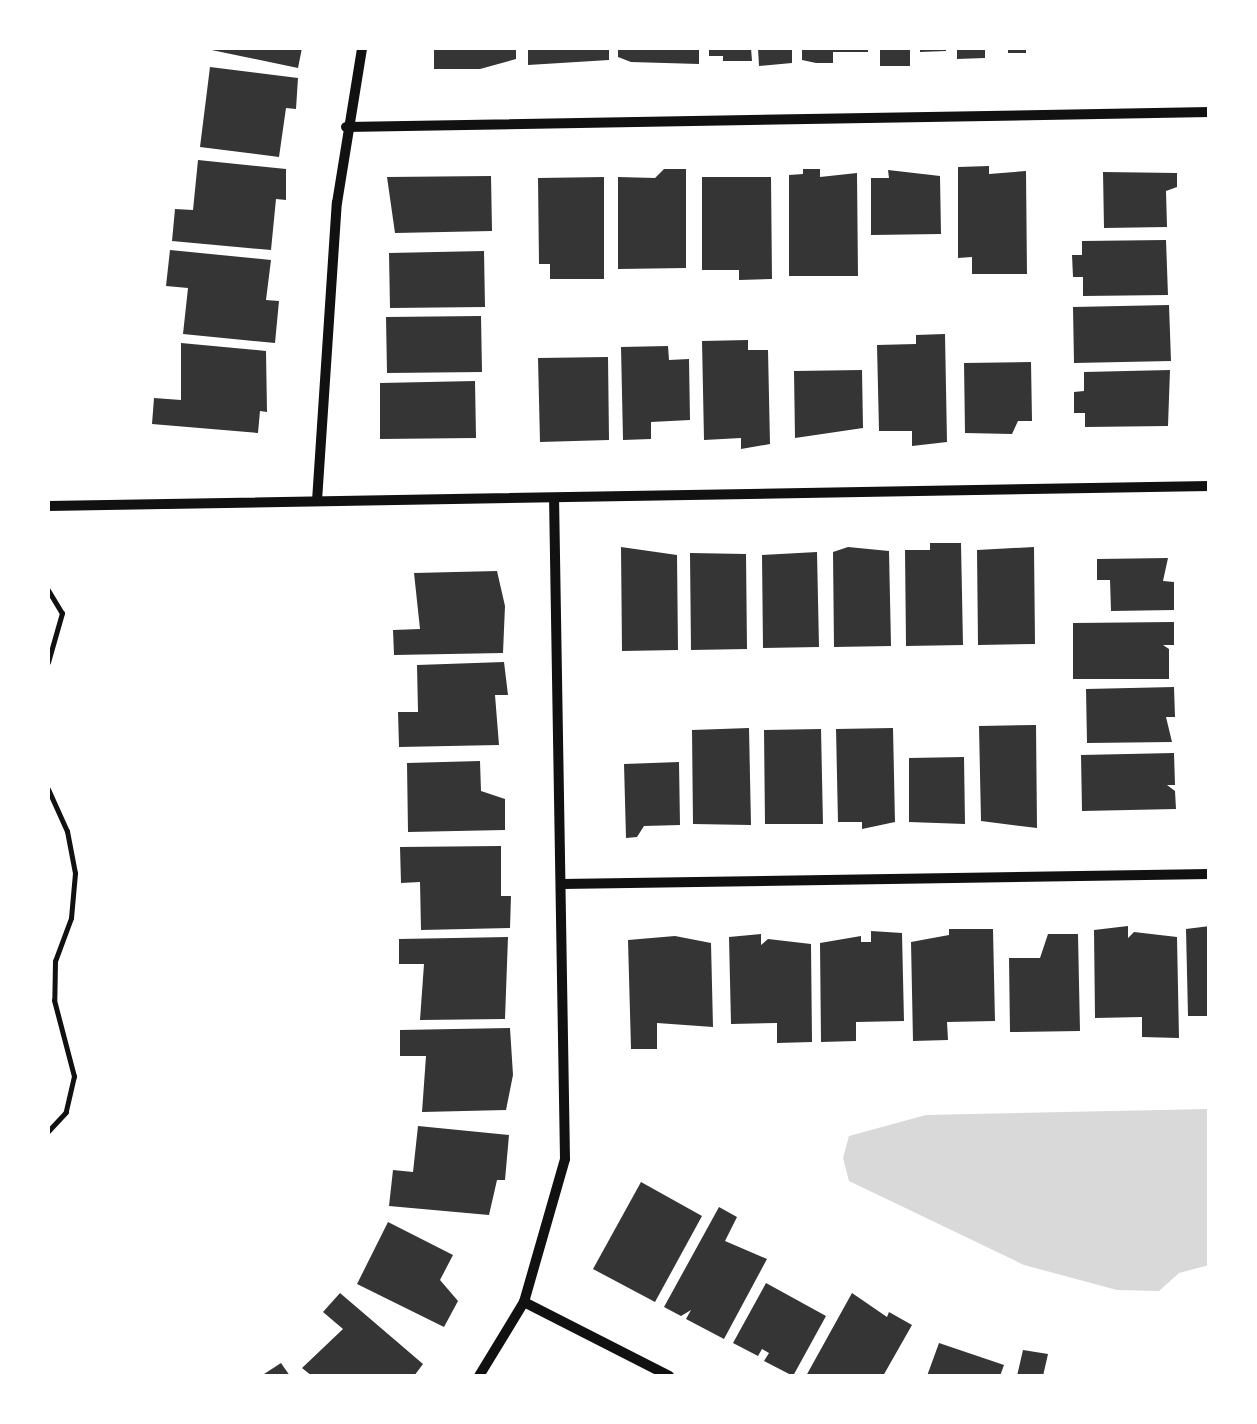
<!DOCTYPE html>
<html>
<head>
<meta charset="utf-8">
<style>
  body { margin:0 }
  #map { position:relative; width:1257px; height:1424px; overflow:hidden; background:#fff; font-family:Overpass,sans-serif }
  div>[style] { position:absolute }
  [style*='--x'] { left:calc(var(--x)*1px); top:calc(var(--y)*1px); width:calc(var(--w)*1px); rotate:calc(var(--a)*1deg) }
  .water>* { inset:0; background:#d9d9d9 }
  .building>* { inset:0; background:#353535 }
  .path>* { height:5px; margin:-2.5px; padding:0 2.5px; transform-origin:2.5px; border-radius:2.5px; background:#111 }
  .minor>* { height:10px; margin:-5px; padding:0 5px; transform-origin:5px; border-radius:5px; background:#111 }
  span { translate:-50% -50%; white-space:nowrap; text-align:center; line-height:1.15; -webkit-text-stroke:10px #fff; paint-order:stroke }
  .frame { position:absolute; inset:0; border:50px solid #fff; pointer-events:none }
</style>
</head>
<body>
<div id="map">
  <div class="water">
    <div style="clip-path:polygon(1209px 1109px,1209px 1265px,1179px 1273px,1159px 1291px,1117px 1290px,1024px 1265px,849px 1181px,843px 1158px,849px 1136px,926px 1115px)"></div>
  </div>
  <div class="building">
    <div style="clip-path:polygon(202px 48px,302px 48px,298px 68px)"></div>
    <div style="clip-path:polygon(434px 48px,516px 48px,516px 59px,480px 69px,434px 69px)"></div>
    <div style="clip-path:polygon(528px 48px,609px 48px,609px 60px,528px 65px)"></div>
    <div style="clip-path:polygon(618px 48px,699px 48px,699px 64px,631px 62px,618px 57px)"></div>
    <div style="clip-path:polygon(709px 48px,751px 48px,752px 61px,723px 61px,723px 56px,709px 56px)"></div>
    <div style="clip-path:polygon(758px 48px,792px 48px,792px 63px,759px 66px)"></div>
    <div style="clip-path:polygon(802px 48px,868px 48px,868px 52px,833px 52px,833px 63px,816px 63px,802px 60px)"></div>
    <div style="clip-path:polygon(880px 48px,910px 48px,910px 66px,880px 66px)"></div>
    <div style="clip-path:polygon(920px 48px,946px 48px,946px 51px,920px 52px)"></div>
    <div style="clip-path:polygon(957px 48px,985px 48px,985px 58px,957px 59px)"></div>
    <div style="clip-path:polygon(1008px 48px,1026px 48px,1026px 53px,1008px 53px)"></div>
    <div style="clip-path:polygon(210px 67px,298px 78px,296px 109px,286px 108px,279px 157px,200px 147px)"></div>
    <div style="clip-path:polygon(198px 160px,286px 169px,286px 200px,276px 199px,271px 250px,172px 241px,175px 209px,193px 210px)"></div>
    <div style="clip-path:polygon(989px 166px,989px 174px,1026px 171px,1027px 274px,972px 274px,972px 257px,958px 258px,958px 167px)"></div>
    <div style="clip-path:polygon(664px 169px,686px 169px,686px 268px,618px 269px,618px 177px,655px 178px)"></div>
    <div style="clip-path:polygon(803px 169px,820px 169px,820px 177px,857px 173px,858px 276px,789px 276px,789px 175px,803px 174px)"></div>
    <div style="clip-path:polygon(888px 170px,940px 176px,941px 234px,871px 235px,871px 178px,889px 178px)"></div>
    <div style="clip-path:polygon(1103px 172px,1177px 173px,1177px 187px,1166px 191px,1167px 227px,1104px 228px)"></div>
    <div style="clip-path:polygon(491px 176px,492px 231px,395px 233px,387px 177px)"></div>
    <div style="clip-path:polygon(604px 177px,604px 279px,550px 279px,550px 264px,539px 264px,538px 178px)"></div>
    <div style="clip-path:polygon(702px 177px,771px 177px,772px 279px,739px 280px,739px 270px,702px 270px)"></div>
    <div style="clip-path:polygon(1166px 240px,1168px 295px,1083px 296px,1083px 277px,1073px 277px,1072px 255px,1082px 255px,1082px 241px)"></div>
    <div style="clip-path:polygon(170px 250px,271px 260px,266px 300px,279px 301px,275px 343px,183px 334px,188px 288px,166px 286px)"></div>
    <div style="clip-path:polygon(484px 251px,485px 307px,390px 308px,389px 253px)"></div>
    <div style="clip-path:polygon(1169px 305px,1171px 361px,1074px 363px,1073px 307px)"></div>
    <div style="clip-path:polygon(481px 316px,482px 372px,387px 373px,386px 317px)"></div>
    <div style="clip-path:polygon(945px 334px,947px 442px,912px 446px,912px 431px,879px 431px,877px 345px,916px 344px,916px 335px)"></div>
    <div style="clip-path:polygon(748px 340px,748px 350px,768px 350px,770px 444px,741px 449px,741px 438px,704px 440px,702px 341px)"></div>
    <div style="clip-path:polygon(181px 343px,266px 351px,267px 412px,260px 411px,258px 433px,152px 424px,154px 398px,181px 400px)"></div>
    <div style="clip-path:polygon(668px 346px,669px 360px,689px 359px,690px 420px,651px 422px,651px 439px,623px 440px,621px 347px)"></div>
    <div style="clip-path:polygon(608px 357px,609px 440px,540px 442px,538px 358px)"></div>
    <div style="clip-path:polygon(1031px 362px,1032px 421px,1018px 421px,1012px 434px,965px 433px,964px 363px)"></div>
    <div style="clip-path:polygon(862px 370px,863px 428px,795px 438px,794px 371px)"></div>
    <div style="clip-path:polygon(1170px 370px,1168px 426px,1085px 427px,1085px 413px,1074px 413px,1074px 392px,1084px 391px,1084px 372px)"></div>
    <div style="clip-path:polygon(475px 381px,476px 438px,380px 439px,380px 383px)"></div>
    <div style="clip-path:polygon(930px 543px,961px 543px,963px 645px,906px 646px,905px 550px,930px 550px)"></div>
    <div style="clip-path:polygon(621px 547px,677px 555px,678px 650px,622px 651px)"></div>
    <div style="clip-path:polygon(848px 547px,889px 551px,891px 646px,834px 647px,833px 552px)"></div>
    <div style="clip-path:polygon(1034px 547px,1035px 644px,978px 645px,977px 550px)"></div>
    <div style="clip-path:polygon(817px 552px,819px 647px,763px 648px,762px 555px)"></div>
    <div style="clip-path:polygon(690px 553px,746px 554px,747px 649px,691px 650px)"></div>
    <div style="clip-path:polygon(1168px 558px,1163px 581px,1174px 582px,1174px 610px,1111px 611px,1110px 580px,1097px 580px,1097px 559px)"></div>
    <div style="clip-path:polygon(497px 571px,505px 606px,503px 653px,394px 655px,393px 630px,420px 629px,414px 573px)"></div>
    <div style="clip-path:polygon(1174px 622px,1174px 645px,1163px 645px,1169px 649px,1169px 679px,1073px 679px,1073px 623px)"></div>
    <div style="clip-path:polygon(504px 662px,508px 695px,495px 695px,499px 745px,399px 747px,398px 712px,418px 712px,417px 665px)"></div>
    <div style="clip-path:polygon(1174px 687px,1175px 717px,1166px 717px,1172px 742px,1087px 743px,1086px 689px)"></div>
    <div style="clip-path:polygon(1036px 725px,1037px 828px,981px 821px,979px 726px)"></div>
    <div style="clip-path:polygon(749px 728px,751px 825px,693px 824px,692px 730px)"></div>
    <div style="clip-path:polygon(893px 728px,895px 822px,862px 829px,862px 822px,838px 822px,836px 729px)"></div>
    <div style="clip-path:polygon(821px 729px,823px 824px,765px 824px,764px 730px)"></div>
    <div style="clip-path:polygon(1174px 753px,1175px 785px,1167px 785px,1175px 791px,1176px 809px,1082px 811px,1081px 755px)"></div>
    <div style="clip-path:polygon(964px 757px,965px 824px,909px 822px,909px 758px)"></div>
    <div style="clip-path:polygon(480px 761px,481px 791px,505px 799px,505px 830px,408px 832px,407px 763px)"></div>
    <div style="clip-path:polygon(679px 762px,680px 825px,644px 826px,637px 837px,626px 838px,624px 764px)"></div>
    <div style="clip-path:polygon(501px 846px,501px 896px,511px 896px,510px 928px,421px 930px,420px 882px,401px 883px,400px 847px)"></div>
    <div style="clip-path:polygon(1128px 926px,1128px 938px,1134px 932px,1177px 937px,1179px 1038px,1142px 1037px,1142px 1017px,1095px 1018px,1094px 930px)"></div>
    <div style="clip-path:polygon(1210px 926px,1210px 1016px,1188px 1016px,1186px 929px)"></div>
    <div style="clip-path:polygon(949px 929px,993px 929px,995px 1021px,947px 1022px,948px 1040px,913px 1041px,911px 942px,949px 935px)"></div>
    <div style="clip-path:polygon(871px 931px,902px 933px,904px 1021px,856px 1022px,856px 1041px,821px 1042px,820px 943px,861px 936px,861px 942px,871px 942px)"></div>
    <div style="clip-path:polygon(761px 934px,761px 945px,768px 939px,811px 944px,812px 1042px,777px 1043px,777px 1023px,731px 1024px,729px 937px)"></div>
    <div style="clip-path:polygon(1048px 934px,1078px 934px,1080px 1031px,1010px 1032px,1009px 958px,1040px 958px)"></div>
    <div style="clip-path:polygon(675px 936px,711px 943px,713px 1027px,657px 1023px,657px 1049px,631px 1049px,628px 940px)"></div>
    <div style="clip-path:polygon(508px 937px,505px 1019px,420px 1020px,424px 964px,399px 964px,399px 939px)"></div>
    <div style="clip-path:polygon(510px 1028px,513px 1075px,506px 1110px,422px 1112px,426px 1056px,400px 1056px,400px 1030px)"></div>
    <div style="clip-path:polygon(418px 1126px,509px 1135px,505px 1180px,497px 1180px,489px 1215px,389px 1206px,393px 1170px,413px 1172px)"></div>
    <div style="clip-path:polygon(641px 1182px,702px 1216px,655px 1302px,593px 1269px)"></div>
    <div style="clip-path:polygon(719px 1207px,737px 1217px,725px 1241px,767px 1259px,724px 1339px,686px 1319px,691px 1310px,681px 1316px,664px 1307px)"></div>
    <div style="clip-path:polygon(388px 1222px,453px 1255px,440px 1280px,458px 1301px,444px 1327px,357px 1284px)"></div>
    <div style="clip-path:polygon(766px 1283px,826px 1316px,793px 1376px,764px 1361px,769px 1353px,762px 1349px,758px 1356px,733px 1343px)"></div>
    <div style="clip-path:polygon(340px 1293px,423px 1364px,414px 1376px,312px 1376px,302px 1368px,343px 1329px,323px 1312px)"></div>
    <div style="clip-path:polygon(852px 1293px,887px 1317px,889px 1312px,912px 1325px,883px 1376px,806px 1376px)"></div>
    <div style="clip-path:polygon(939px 1343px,1004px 1365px,1000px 1376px,927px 1376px)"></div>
    <div style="clip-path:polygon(1023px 1350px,1048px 1354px,1043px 1376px,1017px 1376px)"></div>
    <div style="clip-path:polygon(281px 1363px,290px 1376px,261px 1376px)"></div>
  </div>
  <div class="path">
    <div style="--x:48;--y:590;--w:27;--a:59"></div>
    <div style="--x:62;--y:613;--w:51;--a:105.9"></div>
    <div style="--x:48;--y:789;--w:46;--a:65.7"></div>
    <div style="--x:67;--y:831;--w:43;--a:79.2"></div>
    <div style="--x:75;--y:873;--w:45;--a:95.1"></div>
    <div style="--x:71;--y:918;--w:46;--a:110.4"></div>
    <div style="--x:55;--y:961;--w:39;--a:91"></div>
    <div style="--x:54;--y:1000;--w:79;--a:75.3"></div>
    <div style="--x:74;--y:1076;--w:37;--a:103"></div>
    <div style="--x:66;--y:1112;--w:26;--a:133"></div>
  </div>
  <div class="minor">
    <div style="--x:346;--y:127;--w:864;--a:-0.99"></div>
    <div style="--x:317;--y:501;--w:299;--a:-86.2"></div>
    <div style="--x:337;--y:203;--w:157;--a:-80.8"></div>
    <div style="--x:48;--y:506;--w:1162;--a:-0.99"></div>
    <div style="--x:562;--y:884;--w:648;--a:-0.88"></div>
    <div style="--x:524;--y:1302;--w:163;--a:27"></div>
    <div style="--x:479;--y:1376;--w:87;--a:-58.7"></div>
    <div style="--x:524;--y:1302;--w:149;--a:-74"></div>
    <div style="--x:565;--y:1159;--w:660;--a:-90.95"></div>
  </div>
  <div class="frame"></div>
</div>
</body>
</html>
